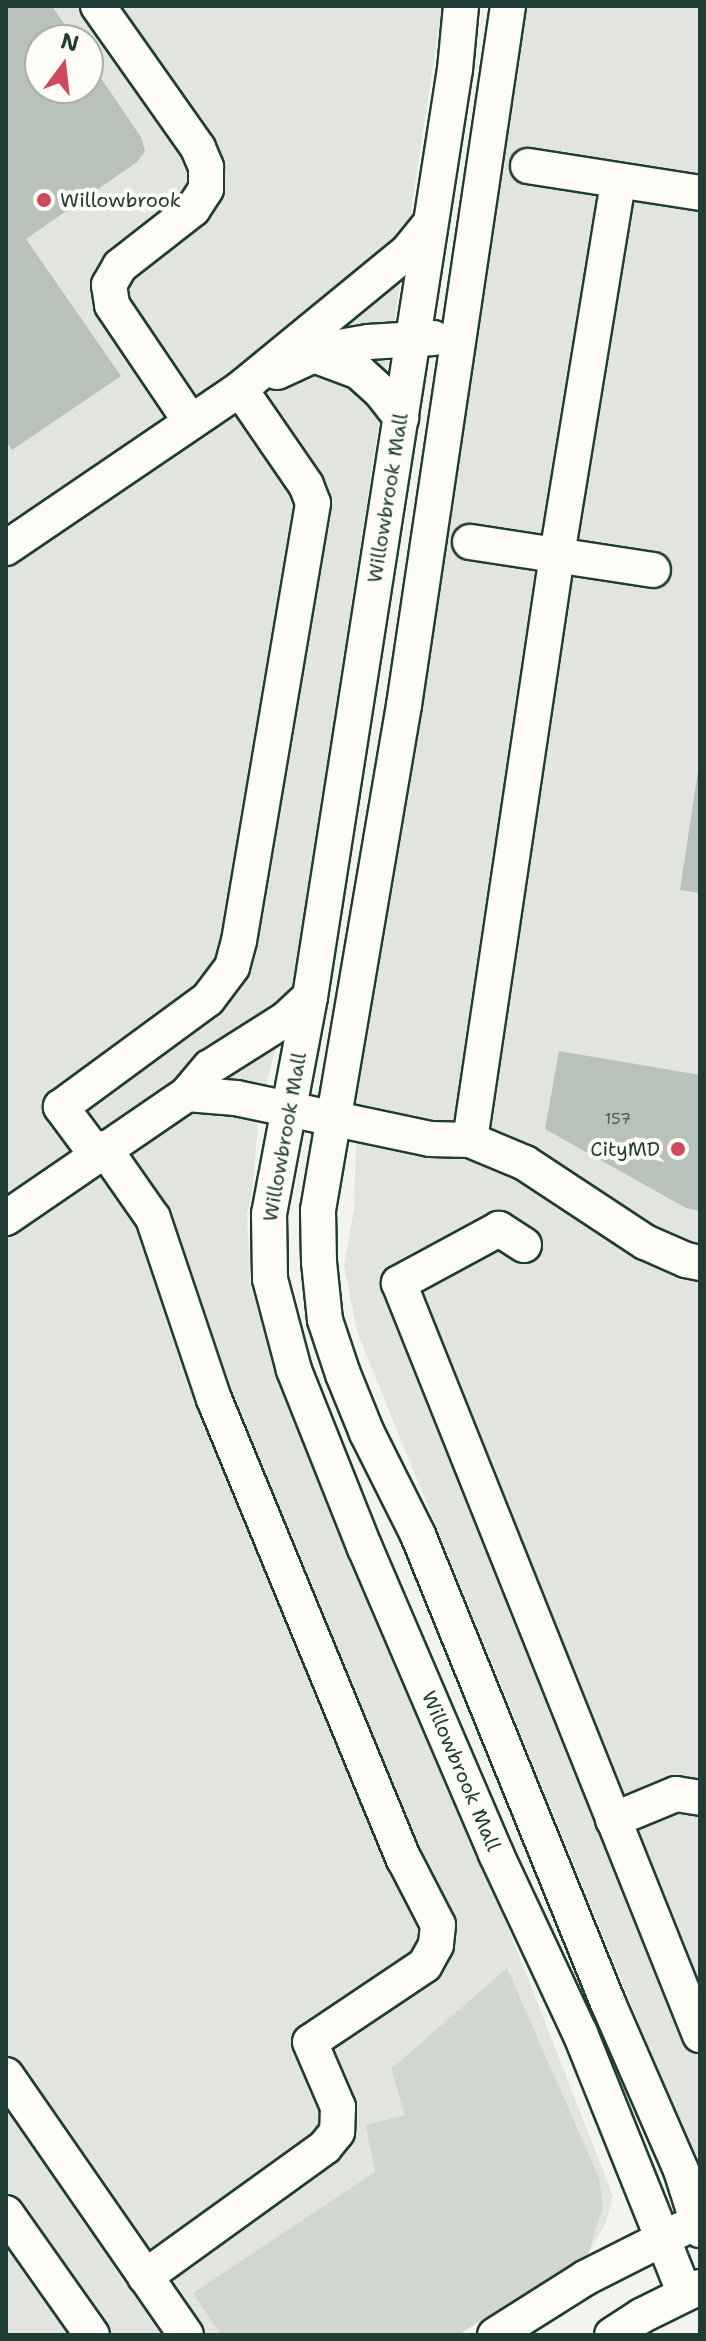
<!DOCTYPE html>
<html>
<head>
<meta charset="utf-8">
<style>
  body { margin:0 }
  #map { position:relative; width:706px; height:2341px; overflow:hidden; background:#f4f4ef; font-family:"Shantell Sans",sans-serif }
  div>[style] { position:absolute }
  [style*='--x'] { left:calc(var(--x)*1px); top:calc(var(--y)*1px); width:calc(var(--w)*1px); rotate:calc(var(--a)*1deg) }
  .built>* { inset:0; background:#e2e5df }
  .green>* { inset:0; background:#d1d6d1 }
  .building>* { inset:0; background:#b9c1bb }
  .roads { filter:drop-shadow(2px 0 #1f3d34) drop-shadow(-2px 0 #1f3d34) drop-shadow(0 2px #1f3d34) drop-shadow(0 -2px #1f3d34) }
  .minor>* { height:34px; margin:-17px; padding:0 17px; transform-origin:17px; border-radius:17px; background:#fdfcf7 }
  .dots>* { width:22px; height:22px; translate:-50% -50%; box-sizing:border-box; border:4px solid #fdfcf7; border-radius:50% }
  span { translate:-50% -50%; white-space:nowrap; text-align:center; line-height:1.15; -webkit-text-stroke:8px #fdfcf7; paint-order:stroke }
  .number-label { font-size:16px; color:#465e56 }
  .number-label span { -webkit-text-stroke-width:0 }
  .poi-label { font-size:20px; color:#1f3d34 }
  .left { translate:0 -50%; text-align:left }
  .right { translate:-100% -50%; text-align:right }
  .street-label { font-size:20px; color:#1f3d34 }
  .frame { position:absolute; inset:0; border:8px solid #1f3d34; pointer-events:none }
  .north { position:absolute; left:24px; top:24px; width:80px; height:80px; box-sizing:border-box; background:#fdfcf7; border:2px solid #a4b0a9; border-radius:50%; rotate:15deg; font-size:22px; font-weight:700; line-height:32px; text-align:center; color:#1f3d34 }
  .north::after { content:''; display:block; margin:auto; width:28px; height:36px; background:#d1495b; clip-path:polygon(50% 0,100% 100%,50% 72%,0 100%) }
</style>
</head>
<body>
<div id="map">
  <div class="built">
    <div style="clip-path:polygon(evenodd,6px 6px,442px 6px,297px 964px,259px 1113px,252px 1193px,247px 1214px,250px 1282px,278px 1373px,500px 1907px,613px 2196px,606px 2223px,588px 2254px,458px 2335px,6px 2335px,6px 6px,40px 40px,88px 40px,88px 88px,40px 88px,40px 40px)"></div>
    <div style="clip-path:polygon(526px 6px,700px 6px,700px 2160px,688px 2144px,357px 1332px,344px 1265px,354px 1210px,358px 1069px)"></div>
  </div>
  <div class="green">
    <div style="clip-path:polygon(507px 1968px,599px 2178px,603px 2207px,588px 2254px,458px 2335px,221px 2335px,193px 2293px,375px 2172px,366px 2125px,405px 2115px,391px 2069px)"></div>
  </div>
  <div class="building">
    <div style="clip-path:polygon(6px 6px,52px 6px,75px 40px,40px 40px,40px 88px,88px 88px,88px 59px,141px 137px,145px 151px,137px 162px,26px 239px,121px 376px,12px 450px,6px 441px)"></div>
    <div style="clip-path:polygon(698px 771px,700px 771px,700px 893px,680px 890px)"></div>
    <div style="clip-path:polygon(559px 1051px,700px 1075px,700px 1211px,686px 1208px,545px 1129px)"></div>
  </div>
  <div class="roads">
    <div class="minor">
      <div style="--x:98;--y:6;--w:174;--a:54.8"></div>
      <div style="--x:198;--y:148;--w:21;--a:67"></div>
      <div style="--x:206;--y:167;--w:22;--a:90"></div>
      <div style="--x:206;--y:189;--w:24;--a:123"></div>
      <div style="--x:193;--y:209;--w:93;--a:142"></div>
      <div style="--x:120;--y:266;--w:22;--a:120"></div>
      <div style="--x:109;--y:285;--w:20;--a:81"></div>
      <div style="--x:112;--y:305;--w:141;--a:56"></div>
      <div style="--x:461;--y:6;--w:63;--a:95.4"></div>
      <div style="--x:455;--y:69;--w:939;--a:98.88"></div>
      <div style="--x:310;--y:997;--w:221;--a:100.7"></div>
      <div style="--x:269;--y:1214;--w:65;--a:89.1"></div>
      <div style="--x:270;--y:1279;--w:94;--a:75.2"></div>
      <div style="--x:294;--y:1370;--w:192;--a:68.3"></div>
      <div style="--x:365;--y:1548;--w:333;--a:66.8"></div>
      <div style="--x:496;--y:1854;--w:198;--a:64.9"></div>
      <div style="--x:580;--y:2033;--w:281;--a:68.1"></div>
      <div style="--x:508;--y:6;--w:707;--a:98.46"></div>
      <div style="--x:404;--y:705;--w:512;--a:99.66"></div>
      <div style="--x:318;--y:1210;--w:52;--a:88.9"></div>
      <div style="--x:319;--y:1262;--w:58;--a:84.1"></div>
      <div style="--x:325;--y:1320;--w:57;--a:71.6"></div>
      <div style="--x:343;--y:1374;--w:64;--a:67.9"></div>
      <div style="--x:367;--y:1433;--w:114;--a:63.4"></div>
      <div style="--x:418;--y:1535;--w:505;--a:67.9"></div>
      <div style="--x:608;--y:2003;--w:182;--a:66.4"></div>
      <div style="--x:681;--y:2170;--w:63;--a:72.4"></div>
      <div style="--x:528;--y:166;--w:174;--a:8.9"></div>
      <div style="--x:314;--y:355;--w:48;--a:20.7"></div>
      <div style="--x:359;--y:372;--w:30;--a:42"></div>
      <div style="--x:381;--y:392;--w:33;--a:52"></div>
      <div style="--x:277;--y:372;--w:55;--a:-24.7"></div>
      <div style="--x:327;--y:349;--w:42;--a:-9.7"></div>
      <div style="--x:368;--y:342;--w:66;--a:-3.5"></div>
      <div style="--x:470;--y:542;--w:185;--a:8.7"></div>
      <div style="--x:6;--y:548;--w:283;--a:-34.2"></div>
      <div style="--x:240;--y:389;--w:217;--a:-39.4"></div>
      <div style="--x:408;--y:251;--w:36;--a:-51"></div>
      <div style="--x:187;--y:1094;--w:35;--a:-50"></div>
      <div style="--x:210;--y:1067;--w:90;--a:-32.3"></div>
      <div style="--x:286;--y:1019;--w:33;--a:-43"></div>
      <div style="--x:470;--y:1140;--w:60;--a:22.7"></div>
      <div style="--x:525;--y:1163;--w:144;--a:33.4"></div>
      <div style="--x:645;--y:1242;--w:45;--a:23.7"></div>
      <div style="--x:686;--y:1260;--w:14;--a:12"></div>
      <div style="--x:104;--y:1148;--w:85;--a:55"></div>
      <div style="--x:153;--y:1218;--w:191;--a:71.4"></div>
      <div style="--x:214;--y:1399;--w:498;--a:67.6"></div>
      <div style="--x:404;--y:1859;--w:74;--a:62.7"></div>
      <div style="--x:438;--y:1925;--w:20;--a:96"></div>
      <div style="--x:436;--y:1945;--w:23;--a:119"></div>
      <div style="--x:425;--y:1965;--w:138;--a:146.2"></div>
      <div style="--x:310;--y:2042;--w:71;--a:66.7"></div>
      <div style="--x:338;--y:2107;--w:25;--a:92"></div>
      <div style="--x:337;--y:2132;--w:19;--a:129"></div>
      <div style="--x:325;--y:2147;--w:222;--a:144.2"></div>
      <div style="--x:96;--y:1154;--w:59;--a:-126.7"></div>
      <div style="--x:61;--y:1107;--w:182;--a:-36.3"></div>
      <div style="--x:208;--y:999;--w:40;--a:-53"></div>
      <div style="--x:232;--y:967;--w:27;--a:-75"></div>
      <div style="--x:239;--y:941;--w:444;--a:-80.4"></div>
      <div style="--x:313;--y:503;--w:19;--a:-111"></div>
      <div style="--x:306;--y:485;--w:116;--a:-124.5"></div>
      <div style="--x:6;--y:1218;--w:219;--a:-34.4"></div>
      <div style="--x:187;--y:1094;--w:49;--a:4.7"></div>
      <div style="--x:236;--y:1098;--w:198;--a:11.9"></div>
      <div style="--x:430;--y:1139;--w:40;--a:1.4"></div>
      <div style="--x:470;--y:1140;--w:591;--a:-81.54"></div>
      <div style="--x:557;--y:555;--w:379;--a:-80.7"></div>
      <div style="--x:524;--y:1245;--w:30;--a:-147"></div>
      <div style="--x:499;--y:1229;--w:114;--a:151.6"></div>
      <div style="--x:399;--y:1283;--w:810;--a:68.19"></div>
      <div style="--x:613;--y:1820;--w:68;--a:-22.4"></div>
      <div style="--x:676;--y:1794;--w:24;--a:9"></div>
      <div style="--x:6;--y:2075;--w:316;--a:55.3"></div>
      <div style="--x:6;--y:2213;--w:149;--a:54.8"></div>
      <div style="--x:495;--y:2335;--w:107;--a:-32.3"></div>
      <div style="--x:585;--y:2278;--w:109;--a:-26.8"></div>
      <div style="--x:612;--y:2335;--w:35;--a:-33"></div>
      <div style="--x:641;--y:2316;--w:66;--a:-26.2"></div>
    </div>
  </div>
  <div class="dots">
    <div style="left:44px;top:200px;background:#d1495b"></div>
    <div style="left:678px;top:1149px;background:#d1495b"></div>
  </div>
  <div class="number-label">
    <span style="left:618px;top:1119px">157</span>
  </div>
  <div class="poi-label">
    <span class="left" style="left:60px;top:200px">Willowbrook</span>
    <span class="right" style="left:660px;top:1149px">CityMD</span>
  </div>
  <div class="street-label">
    <span style="left:388px;top:498px;rotate:-81deg">Willowbrook Mall</span>
    <span style="left:285px;top:1137px;rotate:-80deg">Willowbrook Mall</span>
    <span style="left:461px;top:1771px;rotate:67deg">Willowbrook Mall</span>
  </div>
  <div class="frame"></div>
  <div class="north">N</div>
</div>
</body>
</html>
